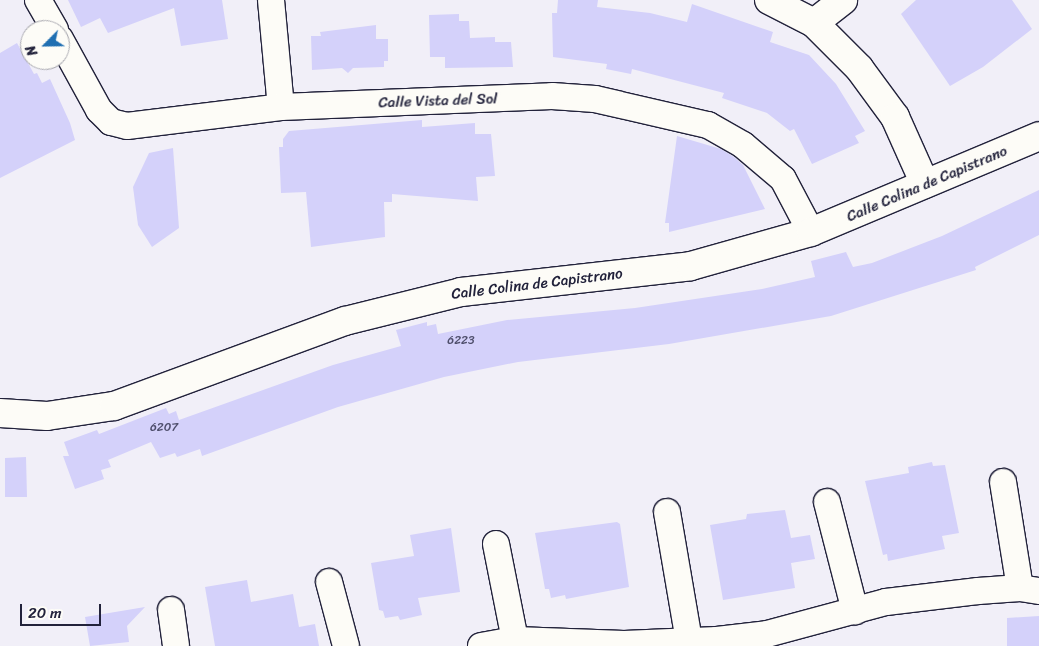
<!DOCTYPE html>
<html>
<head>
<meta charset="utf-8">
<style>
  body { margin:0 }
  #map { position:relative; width:1039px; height:646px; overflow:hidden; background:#f1eff8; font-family:Sriracha,sans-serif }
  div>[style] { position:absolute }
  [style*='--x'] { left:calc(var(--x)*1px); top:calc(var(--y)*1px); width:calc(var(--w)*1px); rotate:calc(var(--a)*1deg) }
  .building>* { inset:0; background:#d4d1fa }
  .roads { filter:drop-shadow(1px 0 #22223b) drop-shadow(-1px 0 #22223b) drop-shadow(0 1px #22223b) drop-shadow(0 -1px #22223b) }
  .street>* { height:26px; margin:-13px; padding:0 13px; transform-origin:13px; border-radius:13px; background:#fdfcf7 }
  .secondary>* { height:28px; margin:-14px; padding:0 14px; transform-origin:14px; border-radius:14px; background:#fdfcf7 }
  span { translate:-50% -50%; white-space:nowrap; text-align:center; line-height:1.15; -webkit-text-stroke:5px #fdfcf7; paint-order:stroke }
  .number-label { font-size:12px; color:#4e4e6b }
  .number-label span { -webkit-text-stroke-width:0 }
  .street-label { font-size:15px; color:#22223b }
  .north { position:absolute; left:20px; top:20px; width:50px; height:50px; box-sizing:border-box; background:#fdfcf7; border:1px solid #a5a5ac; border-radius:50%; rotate:247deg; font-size:14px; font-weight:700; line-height:20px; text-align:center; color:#22223b }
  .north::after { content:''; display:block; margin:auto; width:18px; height:22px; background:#1f6fb2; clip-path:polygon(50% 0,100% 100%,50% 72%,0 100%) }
  .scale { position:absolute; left:20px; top:604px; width:81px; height:22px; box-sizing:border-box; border:2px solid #22223b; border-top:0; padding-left:6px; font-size:15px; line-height:18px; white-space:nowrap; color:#22223b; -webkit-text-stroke:4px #fdfcf7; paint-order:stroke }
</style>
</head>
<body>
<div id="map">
  <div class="building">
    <div style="clip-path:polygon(68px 0,222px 0,228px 39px,181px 46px,174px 8px,108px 33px,100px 18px,81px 27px)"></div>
    <div style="clip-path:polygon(558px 0,598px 0,597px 7px,650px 13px,687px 22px,692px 4px,773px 32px,770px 42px,809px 55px,836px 84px,865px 131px,855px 136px,859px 143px,812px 164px,794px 129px,790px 131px,767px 113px,722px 98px,724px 93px,632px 69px,631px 74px,606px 69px,607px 64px,553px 57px,552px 13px,557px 13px)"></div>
    <div style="clip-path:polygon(916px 0,1012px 0,1032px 29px,983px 67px,950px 86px,901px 14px)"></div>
    <div style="clip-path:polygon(459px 14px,459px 21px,469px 21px,470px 38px,495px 37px,495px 42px,511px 42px,513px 67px,445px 68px,445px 57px,430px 57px,429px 15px)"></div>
    <div style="clip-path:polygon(376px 25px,376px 39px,388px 39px,388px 61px,384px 61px,384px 67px,353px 68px,348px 73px,342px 68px,312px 70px,311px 36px,321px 36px,320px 32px)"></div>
    <div style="clip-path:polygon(17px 43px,34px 74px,37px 73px,42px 83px,50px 79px,70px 123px,75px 140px,0 178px,0 53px)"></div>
    <div style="clip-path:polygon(422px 120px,422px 127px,475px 123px,475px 134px,491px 134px,495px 176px,476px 177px,478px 201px,392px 194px,392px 202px,384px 202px,385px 237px,311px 247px,306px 192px,281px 193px,279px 147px,283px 147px,283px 139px,289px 131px)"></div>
    <div style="clip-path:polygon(677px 136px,721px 149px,734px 157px,743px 165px,765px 209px,669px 232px,669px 223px,665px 223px)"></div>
    <div style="clip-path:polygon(173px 148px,179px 228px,152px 247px,138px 225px,133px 187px,149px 153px)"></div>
    <div style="clip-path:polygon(1039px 190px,1039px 235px,975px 267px,976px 270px,831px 316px,669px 344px,518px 362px,444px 377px,338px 407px,202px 456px,200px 449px,177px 457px,175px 453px,160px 458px,151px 442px,108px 460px,111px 467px,101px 470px,104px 479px,75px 489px,63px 456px,69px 456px,64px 442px,97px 430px,99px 434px,166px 408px,169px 414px,176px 411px,179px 420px,333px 365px,401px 346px,396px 330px,427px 322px,427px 326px,436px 324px,438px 334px,507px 320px,635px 308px,762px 289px,815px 277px,811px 261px,846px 252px,853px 267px,872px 263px,942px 236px)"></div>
    <div style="clip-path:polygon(26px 457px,27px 497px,5px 497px,5px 458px)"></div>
    <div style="clip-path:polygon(932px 462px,933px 466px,945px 465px,959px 533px,942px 536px,945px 549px,888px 561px,887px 554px,883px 555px,865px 481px,909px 473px,908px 467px)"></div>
    <div style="clip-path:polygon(785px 510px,791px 538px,810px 535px,815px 559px,791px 563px,795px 588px,723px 600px,710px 525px,746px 519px,747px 514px)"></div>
    <div style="clip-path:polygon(617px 522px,620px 524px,629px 587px,566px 599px,565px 595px,551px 598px,549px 589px,545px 589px,535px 533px)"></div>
    <div style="clip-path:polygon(451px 528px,460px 592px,418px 598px,422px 615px,400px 620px,398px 616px,385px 618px,383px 611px,379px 610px,371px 563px,414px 556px,410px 535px)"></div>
    <div style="clip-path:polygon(247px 580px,251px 602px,293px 594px,299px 627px,315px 624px,319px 646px,215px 646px,205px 587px)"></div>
    <div style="clip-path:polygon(145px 607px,127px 626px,129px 642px,90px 646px,85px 617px)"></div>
    <div style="clip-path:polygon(1039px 616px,1039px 646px,1007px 646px,1007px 618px)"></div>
  </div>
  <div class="roads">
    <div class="street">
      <div style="--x:38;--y:0;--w:34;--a:60"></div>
      <div style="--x:271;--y:0;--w:107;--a:84.7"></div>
      <div style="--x:60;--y:39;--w:81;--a:61.2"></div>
      <div style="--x:99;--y:110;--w:17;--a:45"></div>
      <div style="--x:111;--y:122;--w:16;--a:14"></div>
      <div style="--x:127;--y:126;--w:155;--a:-7"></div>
      <div style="--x:281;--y:107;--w:271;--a:-2.3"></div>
      <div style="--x:552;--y:96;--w:43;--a:4"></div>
      <div style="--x:595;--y:99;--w:116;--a:13"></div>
      <div style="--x:708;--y:125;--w:40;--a:29.7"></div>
      <div style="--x:743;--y:145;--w:52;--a:40.4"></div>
      <div style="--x:783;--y:179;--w:60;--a:62.2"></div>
      <div style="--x:1003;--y:482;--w:107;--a:80.9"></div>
      <div style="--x:827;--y:502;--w:113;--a:75.6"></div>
      <div style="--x:667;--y:512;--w:131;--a:80.3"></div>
      <div style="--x:496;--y:544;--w:98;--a:78.8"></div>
      <div style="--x:329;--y:582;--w:66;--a:75.1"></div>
      <div style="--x:171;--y:610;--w:36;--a:82"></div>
      <div style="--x:481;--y:646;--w:35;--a:-10"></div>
      <div style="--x:515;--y:640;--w:109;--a:2.1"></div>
      <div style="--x:624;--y:644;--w:93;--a:-2.5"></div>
      <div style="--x:717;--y:640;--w:50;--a:-6.8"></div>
      <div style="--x:767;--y:634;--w:123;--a:-15.1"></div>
      <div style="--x:886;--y:602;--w:93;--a:-6.8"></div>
      <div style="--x:978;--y:591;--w:42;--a:-4.1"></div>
      <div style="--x:1020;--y:588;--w:19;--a:9"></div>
    </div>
    <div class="secondary">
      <div style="--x:769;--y:0;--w:51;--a:27.1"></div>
      <div style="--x:814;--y:23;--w:64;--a:45"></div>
      <div style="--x:859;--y:68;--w:61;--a:53.7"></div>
      <div style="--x:895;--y:117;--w:73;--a:65.9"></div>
      <div style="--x:814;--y:23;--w:37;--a:-38"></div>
      <div style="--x:0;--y:413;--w:47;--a:3.7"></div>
      <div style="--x:47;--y:416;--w:68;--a:-8.5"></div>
      <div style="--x:114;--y:406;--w:246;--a:-20.2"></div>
      <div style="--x:345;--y:321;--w:120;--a:-14"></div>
      <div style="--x:461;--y:292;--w:231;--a:-6.4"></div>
      <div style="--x:691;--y:266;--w:125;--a:-15.8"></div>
      <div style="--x:811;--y:232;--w:247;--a:-22.8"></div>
    </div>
  </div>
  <div class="number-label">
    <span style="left:461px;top:341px">6223</span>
    <span style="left:164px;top:428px">6207</span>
  </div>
  <div class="street-label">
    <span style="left:438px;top:101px;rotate:-2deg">Calle Vista del Sol</span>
    <span style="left:927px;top:184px;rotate:-23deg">Calle Colina de Capistrano</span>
    <span style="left:537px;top:284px;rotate:-7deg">Calle Colina de Capistrano</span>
  </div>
  <div class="north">N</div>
  <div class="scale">20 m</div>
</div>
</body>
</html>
